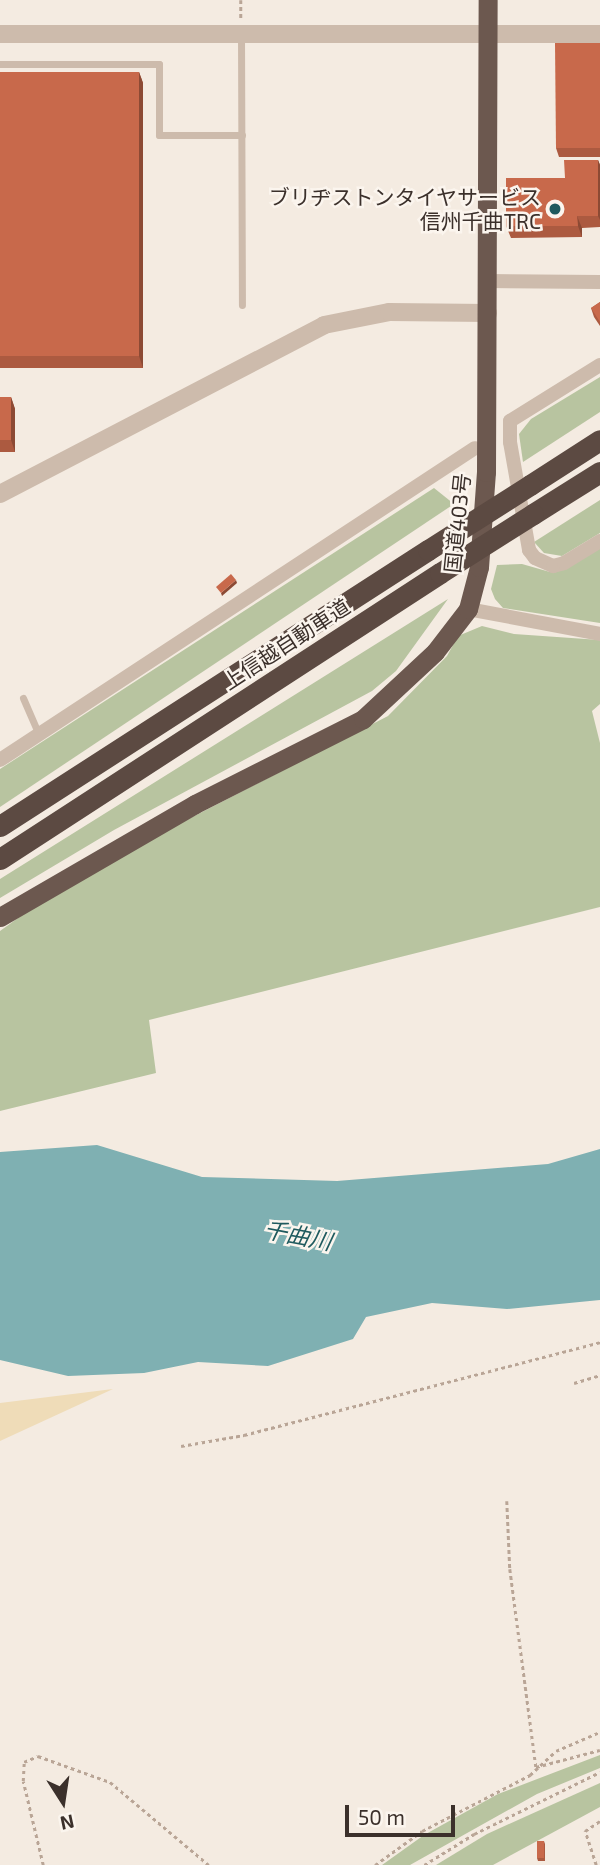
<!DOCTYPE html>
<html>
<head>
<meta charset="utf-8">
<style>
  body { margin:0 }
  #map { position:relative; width:600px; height:1865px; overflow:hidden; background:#f4ebe1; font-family:"Exo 2","Noto Sans JP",sans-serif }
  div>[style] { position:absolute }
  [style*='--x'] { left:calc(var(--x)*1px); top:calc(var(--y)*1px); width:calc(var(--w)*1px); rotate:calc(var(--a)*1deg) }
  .green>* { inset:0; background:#b8c4a0 }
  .sand>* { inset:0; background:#efdcb8 }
  .water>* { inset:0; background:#7fb0b2 }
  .path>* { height:2.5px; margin-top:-1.25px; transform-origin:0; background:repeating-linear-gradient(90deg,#b9a596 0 3.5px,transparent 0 7px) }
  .service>* { height:7px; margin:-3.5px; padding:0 3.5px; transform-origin:3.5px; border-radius:3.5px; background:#cdbbac }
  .minor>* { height:14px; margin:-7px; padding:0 7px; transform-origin:7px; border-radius:7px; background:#cdbbac }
  .tertiary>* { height:18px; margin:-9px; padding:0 9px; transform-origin:9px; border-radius:9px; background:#cdbbac }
  .trunk>* { height:19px; margin:-9.5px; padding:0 9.5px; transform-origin:9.5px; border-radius:9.5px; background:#6c584f }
  .motorway>* { height:21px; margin:-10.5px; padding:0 10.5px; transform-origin:10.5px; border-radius:10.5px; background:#5c4a42 }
  .motorway-bridge>* { height:21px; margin:-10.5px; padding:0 10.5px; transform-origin:10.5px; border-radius:10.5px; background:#5c4a42 }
  .wall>* { inset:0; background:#ac5a40 }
  .shaded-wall>* { inset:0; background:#8c4a34 }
  .building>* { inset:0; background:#c8694b }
  .dots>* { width:19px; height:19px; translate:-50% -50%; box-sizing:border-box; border:4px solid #fbf5ee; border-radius:50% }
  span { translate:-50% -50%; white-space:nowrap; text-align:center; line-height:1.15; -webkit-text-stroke:5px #fbf5ee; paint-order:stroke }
  .poi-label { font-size:21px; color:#3b302b }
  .right { translate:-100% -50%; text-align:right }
  .street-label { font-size:21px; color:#3b302b }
  .water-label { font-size:23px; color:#1f5a5e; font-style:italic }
  .north { position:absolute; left:28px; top:1767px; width:70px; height:70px; -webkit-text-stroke:5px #fbf5ee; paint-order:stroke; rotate:168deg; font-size:19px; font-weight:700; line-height:28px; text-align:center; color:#3b302b }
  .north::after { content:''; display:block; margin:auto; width:24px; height:32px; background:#3b302b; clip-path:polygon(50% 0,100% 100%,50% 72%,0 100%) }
  .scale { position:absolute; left:345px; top:1805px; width:110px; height:32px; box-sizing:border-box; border:4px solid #3b302b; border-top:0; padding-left:9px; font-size:21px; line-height:24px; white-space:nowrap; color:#3b302b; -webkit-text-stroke:5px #fbf5ee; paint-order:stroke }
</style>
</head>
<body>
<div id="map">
  <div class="green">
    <div style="clip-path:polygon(600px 377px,600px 412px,523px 462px,519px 434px,531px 419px)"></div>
    <div style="clip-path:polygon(434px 488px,454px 504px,0 807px,0 769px)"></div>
    <div style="clip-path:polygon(600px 500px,600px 533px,562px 556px,544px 553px,534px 542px)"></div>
    <div style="clip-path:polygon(600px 547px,600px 623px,503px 608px,495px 599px,491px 589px,497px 565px,522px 564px,550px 572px)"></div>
    <div style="clip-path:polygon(448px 599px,396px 671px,372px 691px,114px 830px,0 898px,0 879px)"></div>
    <div style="clip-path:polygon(482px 626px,514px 634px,600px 640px,600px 704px,592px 711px,600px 743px,600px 907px,149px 1020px,156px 1073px,0 1111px,0 931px,39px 903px,173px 827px,388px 716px,447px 656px,458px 636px)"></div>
    <div style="clip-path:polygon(600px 1755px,600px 1768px,537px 1794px,410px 1865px,382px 1865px,424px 1835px,498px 1794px)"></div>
    <div style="clip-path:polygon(600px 1783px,600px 1807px,493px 1865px,436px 1865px,487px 1834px)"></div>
  </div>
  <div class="sand">
    <div style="clip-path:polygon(113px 1389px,0 1441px,0 1403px)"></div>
  </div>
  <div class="water">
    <div style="clip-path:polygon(97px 1145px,202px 1177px,337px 1181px,548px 1164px,600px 1149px,600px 1300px,507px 1309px,432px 1303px,366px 1317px,353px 1339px,268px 1366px,198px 1362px,144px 1373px,68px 1376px,0 1360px,0 1152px)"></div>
  </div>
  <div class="path">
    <div style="--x:241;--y:0;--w:18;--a:90"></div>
    <div style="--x:574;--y:1383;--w:27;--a:-17"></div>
    <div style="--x:181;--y:1446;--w:64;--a:-9.9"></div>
    <div style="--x:244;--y:1435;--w:368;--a:-14.6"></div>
    <div style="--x:507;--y:1501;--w:68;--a:87.5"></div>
    <div style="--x:510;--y:1569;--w:200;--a:82.5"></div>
    <div style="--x:536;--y:1767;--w:66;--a:-14.9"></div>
    <div style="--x:43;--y:1865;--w:86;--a:-103.4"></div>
    <div style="--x:23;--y:1781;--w:19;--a:-87"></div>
    <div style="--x:24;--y:1762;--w:15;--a:-23"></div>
    <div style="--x:38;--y:1756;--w:77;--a:19.9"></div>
    <div style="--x:110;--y:1782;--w:129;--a:40"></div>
    <div style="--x:375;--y:1865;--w:58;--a:-35.9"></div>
    <div style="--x:422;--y:1831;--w:122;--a:-27.4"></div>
    <div style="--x:530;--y:1775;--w:35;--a:-43"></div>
    <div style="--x:556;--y:1751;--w:48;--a:-23.4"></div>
    <div style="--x:424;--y:1865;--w:59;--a:-31.8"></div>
    <div style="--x:474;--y:1834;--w:140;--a:-26.2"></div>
    <div style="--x:596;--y:1865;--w:36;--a:-108"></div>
    <div style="--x:585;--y:1831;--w:18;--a:-34"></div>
  </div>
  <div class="service">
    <div style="--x:241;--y:34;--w:271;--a:89.8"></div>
    <div style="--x:0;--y:64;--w:159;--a:0"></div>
    <div style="--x:159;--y:64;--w:71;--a:90"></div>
    <div style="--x:159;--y:135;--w:83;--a:0"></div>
    <div style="--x:23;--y:698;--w:40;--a:66.6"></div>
  </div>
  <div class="minor">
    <div style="--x:488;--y:281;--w:112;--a:0.5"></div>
    <div style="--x:600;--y:365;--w:106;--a:148.1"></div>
    <div style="--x:510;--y:421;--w:21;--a:90"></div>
    <div style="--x:510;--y:442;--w:110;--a:80"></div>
    <div style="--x:529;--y:550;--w:10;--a:53"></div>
    <div style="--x:535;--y:558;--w:20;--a:24"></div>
    <div style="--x:553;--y:566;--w:11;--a:-15"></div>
    <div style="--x:564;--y:563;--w:42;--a:-31.4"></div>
    <div style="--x:468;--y:609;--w:134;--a:10.7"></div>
    <div style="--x:0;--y:760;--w:568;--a:-33.3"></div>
  </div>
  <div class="tertiary">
    <div style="--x:0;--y:34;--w:600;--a:0"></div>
    <div style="--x:0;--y:494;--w:365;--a:-27.5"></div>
    <div style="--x:324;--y:325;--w:66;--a:-11.3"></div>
    <div style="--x:389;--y:312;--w:99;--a:0.6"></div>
  </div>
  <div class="trunk">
    <div style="--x:0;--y:917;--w:225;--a:-30.1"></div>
    <div style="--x:195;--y:804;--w:188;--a:-26.8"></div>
    <div style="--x:363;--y:719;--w:98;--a:-42.9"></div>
    <div style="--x:435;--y:652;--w:54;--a:-52.5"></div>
    <div style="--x:468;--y:609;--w:43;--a:-75.3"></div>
    <div style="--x:479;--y:567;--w:95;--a:-85.8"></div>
    <div style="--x:486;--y:472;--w:472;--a:-89.8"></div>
  </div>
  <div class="motorway">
    <div style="--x:530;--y:485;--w:83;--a:-32.7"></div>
    <div style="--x:533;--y:514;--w:79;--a:-32.1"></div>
    <div style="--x:0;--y:826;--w:509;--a:-32.82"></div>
    <div style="--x:0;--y:859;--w:525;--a:-33.02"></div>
  </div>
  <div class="motorway-bridge">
    <div style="--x:428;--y:550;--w:121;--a:-32.5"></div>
    <div style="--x:440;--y:573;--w:110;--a:-32.4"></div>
  </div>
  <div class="wall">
    <div style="clip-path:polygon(600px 43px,600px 157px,559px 157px,556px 148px)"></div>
    <div style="clip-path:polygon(0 72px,139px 72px,143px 83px,143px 368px,0 368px)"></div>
    <div style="clip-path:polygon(598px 160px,600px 165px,600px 227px,582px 228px,582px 237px,511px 238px,506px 226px,565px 178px)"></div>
    <div style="clip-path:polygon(600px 302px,600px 326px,594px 317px,591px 308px)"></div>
    <div style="clip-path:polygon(0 397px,11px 397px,15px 409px,15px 452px,0 452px)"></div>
    <div style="clip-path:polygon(544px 1841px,545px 1844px,545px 1861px,538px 1861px,537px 1858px)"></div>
  </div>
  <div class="shaded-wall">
    <div style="clip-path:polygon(139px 72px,143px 83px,143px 368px,139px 356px)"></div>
    <div style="clip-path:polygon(598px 160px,600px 165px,600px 220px,598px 216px)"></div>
    <div style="clip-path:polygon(577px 216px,582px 228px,582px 237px,578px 226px)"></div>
    <div style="clip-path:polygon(11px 397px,15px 409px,15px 452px,11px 440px)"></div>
    <div style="clip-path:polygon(236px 580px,237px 583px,222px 596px,221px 593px)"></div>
  </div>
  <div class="building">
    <div style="clip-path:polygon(555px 43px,600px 43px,600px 148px,556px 148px)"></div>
    <div style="clip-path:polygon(0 72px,139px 72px,139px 356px,0 356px)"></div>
    <div style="clip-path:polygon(564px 160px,598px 160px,598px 216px,577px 216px,578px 226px,506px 226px,506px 178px,565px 178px)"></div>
    <div style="clip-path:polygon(600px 302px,600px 322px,591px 308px)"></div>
    <div style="clip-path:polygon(0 397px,11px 397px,11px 440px,0 440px)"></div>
    <div style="clip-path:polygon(231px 574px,236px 580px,221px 593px,216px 587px)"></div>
    <div style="clip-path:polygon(537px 1841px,544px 1841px,544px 1858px,537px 1858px)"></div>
  </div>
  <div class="dots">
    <div style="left:555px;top:209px;background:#1f5a5e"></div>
  </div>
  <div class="poi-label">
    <span class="right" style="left:541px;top:209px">ブリヂストンタイヤサービス<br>信州千曲TRC</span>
  </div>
  <div class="street-label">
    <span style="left:457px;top:523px;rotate:-84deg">国道403号</span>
    <span style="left:286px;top:644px;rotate:-33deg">上信越自動車道</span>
  </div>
  <div class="water-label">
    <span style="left:298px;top:1235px;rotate:11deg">千曲川</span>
  </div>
  <div class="north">N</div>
  <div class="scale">50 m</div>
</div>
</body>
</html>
